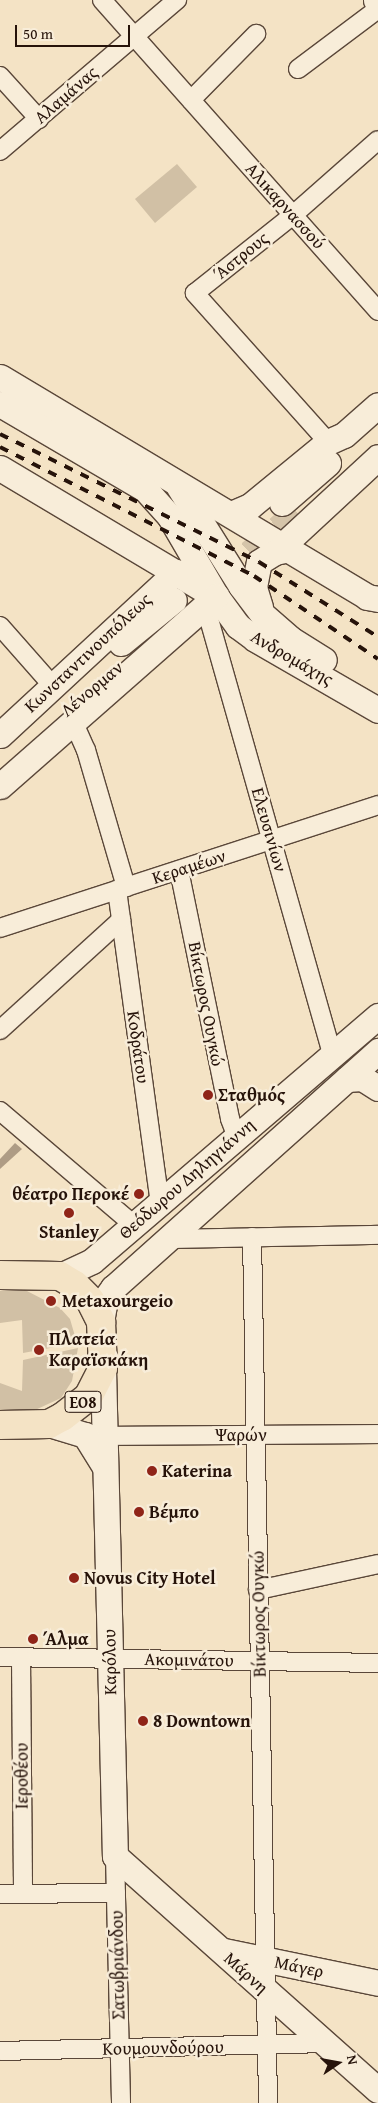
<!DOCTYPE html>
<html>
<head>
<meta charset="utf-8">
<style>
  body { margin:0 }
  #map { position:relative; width:378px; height:2103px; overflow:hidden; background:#f4e3c5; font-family:"Gentium Book Plus",serif }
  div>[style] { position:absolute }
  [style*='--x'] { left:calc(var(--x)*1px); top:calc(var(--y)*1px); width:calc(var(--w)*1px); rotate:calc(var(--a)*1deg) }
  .green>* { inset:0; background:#d1c0a5 }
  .water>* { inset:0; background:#ae9c85 }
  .secondary-tunnel>* { height:25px; margin-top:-12.5px; transform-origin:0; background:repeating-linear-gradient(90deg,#d5c4a9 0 25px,transparent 0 37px) }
  .roads { filter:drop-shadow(1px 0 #5a4739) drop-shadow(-1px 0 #5a4739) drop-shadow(0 1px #5a4739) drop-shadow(0 -1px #5a4739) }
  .street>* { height:18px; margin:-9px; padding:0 9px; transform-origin:9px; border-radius:9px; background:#f8edd9 }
  .secondary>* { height:25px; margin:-12.5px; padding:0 12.5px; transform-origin:12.5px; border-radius:12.5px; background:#f8edd9 }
  .primary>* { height:28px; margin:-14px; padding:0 14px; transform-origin:14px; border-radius:14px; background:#f4e3c5 }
  .rail>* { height:4px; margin-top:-2px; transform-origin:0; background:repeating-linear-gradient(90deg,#26130a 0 9px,transparent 0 18px) }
  .dots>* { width:14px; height:14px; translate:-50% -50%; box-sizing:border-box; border:2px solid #f8edd9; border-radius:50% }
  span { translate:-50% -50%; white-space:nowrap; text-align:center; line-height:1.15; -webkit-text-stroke:5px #f8edd9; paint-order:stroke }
  .shield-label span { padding:1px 4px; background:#f8edd9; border:1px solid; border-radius:4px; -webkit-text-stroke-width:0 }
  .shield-label { font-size:16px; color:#26130a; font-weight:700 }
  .street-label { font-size:18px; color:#26130a }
  .poi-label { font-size:18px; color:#26130a; font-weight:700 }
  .left { translate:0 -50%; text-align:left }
  .right { translate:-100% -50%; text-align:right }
  .north { position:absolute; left:313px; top:2038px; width:50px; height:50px; -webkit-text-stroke:4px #f8edd9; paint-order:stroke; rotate:78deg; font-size:14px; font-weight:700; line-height:20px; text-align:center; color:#26130a }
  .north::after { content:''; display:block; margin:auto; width:18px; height:22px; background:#26130a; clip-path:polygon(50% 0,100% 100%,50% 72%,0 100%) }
  .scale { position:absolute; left:15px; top:25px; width:115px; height:22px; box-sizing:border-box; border:2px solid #26130a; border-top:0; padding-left:6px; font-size:15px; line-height:18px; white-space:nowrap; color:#26130a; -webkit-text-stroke:4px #f8edd9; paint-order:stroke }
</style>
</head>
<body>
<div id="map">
  <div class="green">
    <div style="clip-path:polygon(177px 164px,197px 187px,155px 223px,135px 199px)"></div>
    <div style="clip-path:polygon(25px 1290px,60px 1308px,70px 1319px,77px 1343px,23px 1353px,22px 1320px,0 1323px,0 1291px)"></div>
    <div style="clip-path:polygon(78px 1348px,72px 1381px,61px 1398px,33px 1411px,0 1414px,0 1383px,22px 1391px,23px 1360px)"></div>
  </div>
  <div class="water">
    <div style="clip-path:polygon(15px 1143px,22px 1149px,0 1169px,0 1159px)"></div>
  </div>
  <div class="secondary-tunnel">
    <div style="--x:194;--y:601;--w:137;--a:-41.1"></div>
  </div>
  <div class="roads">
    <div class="street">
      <div style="--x:102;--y:0;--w:416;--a:48.4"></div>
      <div style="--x:298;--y:69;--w:100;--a:-36.9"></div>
      <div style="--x:0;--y:76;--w:58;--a:47.8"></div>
      <div style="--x:191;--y:100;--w:93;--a:-45.4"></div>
      <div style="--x:0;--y:151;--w:233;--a:-40.5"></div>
      <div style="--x:328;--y:442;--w:200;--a:-131.8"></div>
      <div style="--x:195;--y:293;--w:125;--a:-38.5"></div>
      <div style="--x:293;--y:215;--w:113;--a:-41.4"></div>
      <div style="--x:205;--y:605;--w:468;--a:74.2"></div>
      <div style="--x:0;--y:626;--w:79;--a:48.6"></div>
      <div style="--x:73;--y:721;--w:32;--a:66"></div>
      <div style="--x:86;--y:750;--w:143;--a:73.7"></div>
      <div style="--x:179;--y:870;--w:254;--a:78.4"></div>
      <div style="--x:230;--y:1119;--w:19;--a:69"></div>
      <div style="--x:117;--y:890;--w:316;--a:82.2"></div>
      <div style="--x:0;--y:928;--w:398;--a:-18"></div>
      <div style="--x:0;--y:1030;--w:164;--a:-42.3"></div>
      <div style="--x:0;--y:1111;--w:176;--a:40.4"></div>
      <div style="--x:252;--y:1237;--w:866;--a:88.94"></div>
      <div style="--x:168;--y:1239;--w:210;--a:-1.1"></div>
      <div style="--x:104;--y:1436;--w:274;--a:-0.4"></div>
      <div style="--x:258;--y:1590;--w:123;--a:-12.2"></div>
      <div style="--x:0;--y:1657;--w:378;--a:0.9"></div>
      <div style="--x:21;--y:1658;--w:236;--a:89.5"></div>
      <div style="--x:115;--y:1856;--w:247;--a:88.6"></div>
      <div style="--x:0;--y:1894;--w:116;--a:-0.5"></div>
      <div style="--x:0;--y:2051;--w:325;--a:-1.4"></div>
    </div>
    <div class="secondary">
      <div style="--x:376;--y:0;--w:3;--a:45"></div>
      <div style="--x:0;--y:377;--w:428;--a:30.9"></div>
      <div style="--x:367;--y:597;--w:11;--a:10"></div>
      <div style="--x:0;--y:404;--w:168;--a:30.4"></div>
      <div style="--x:145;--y:489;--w:38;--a:48"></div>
      <div style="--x:170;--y:517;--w:91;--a:59.8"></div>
      <div style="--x:216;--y:596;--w:37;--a:54"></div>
      <div style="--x:238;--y:626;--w:21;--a:37"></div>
      <div style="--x:255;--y:639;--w:142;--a:30"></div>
      <div style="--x:0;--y:468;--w:248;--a:30.8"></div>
      <div style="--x:179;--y:487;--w:117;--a:57.9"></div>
      <div style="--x:241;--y:586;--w:36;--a:53"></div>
      <div style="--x:263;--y:615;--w:35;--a:41"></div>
      <div style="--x:289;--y:638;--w:41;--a:32.2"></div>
      <div style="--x:282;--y:503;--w:61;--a:-41"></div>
      <div style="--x:231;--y:514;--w:21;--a:-23"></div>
      <div style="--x:250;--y:506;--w:101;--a:-39.4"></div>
      <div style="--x:328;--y:442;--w:17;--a:-24"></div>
      <div style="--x:344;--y:435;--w:45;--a:-41.4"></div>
      <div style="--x:283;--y:545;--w:129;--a:-42.8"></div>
      <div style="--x:260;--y:607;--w:21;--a:-107"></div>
      <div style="--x:254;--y:587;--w:25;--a:-79"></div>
      <div style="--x:259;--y:562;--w:19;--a:-32"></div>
      <div style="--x:275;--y:552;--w:14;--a:-12"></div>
      <div style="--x:121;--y:643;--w:68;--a:-39.1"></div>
      <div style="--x:0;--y:735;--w:240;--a:-42.8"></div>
      <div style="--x:0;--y:786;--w:288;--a:-41.3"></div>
      <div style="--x:347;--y:1079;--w:15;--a:-4"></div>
      <div style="--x:362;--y:1078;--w:19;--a:32"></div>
      <div style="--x:60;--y:1276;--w:35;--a:-25"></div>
      <div style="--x:92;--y:1261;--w:377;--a:-40.6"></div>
      <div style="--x:101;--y:1322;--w:23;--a:-80"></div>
      <div style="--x:105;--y:1299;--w:14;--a:-54"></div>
      <div style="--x:113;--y:1288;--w:356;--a:-41.8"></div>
      <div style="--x:103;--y:1368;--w:488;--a:88.6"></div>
      <div style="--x:115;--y:1856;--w:352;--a:41.7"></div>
      <div style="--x:49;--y:1424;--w:38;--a:17"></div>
      <div style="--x:85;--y:1435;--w:36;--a:58"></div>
      <div style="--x:224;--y:1951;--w:157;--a:11.7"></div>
    </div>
    <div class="primary">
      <div style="--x:0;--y:1275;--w:60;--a:1"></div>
      <div style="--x:60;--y:1276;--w:17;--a:31"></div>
      <div style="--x:75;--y:1285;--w:21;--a:45"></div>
      <div style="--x:90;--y:1300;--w:25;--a:63"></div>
      <div style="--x:101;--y:1322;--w:46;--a:87.5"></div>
      <div style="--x:103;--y:1368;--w:33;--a:117"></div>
      <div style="--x:88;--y:1397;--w:33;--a:142"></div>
      <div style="--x:62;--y:1417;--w:15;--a:152"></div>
      <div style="--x:49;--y:1424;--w:49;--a:178.8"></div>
    </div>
  </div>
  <div class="rail">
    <div style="--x:0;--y:434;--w:289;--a:26.3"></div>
    <div style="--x:259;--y:562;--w:141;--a:32.2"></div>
    <div style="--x:0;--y:447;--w:285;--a:26.9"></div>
    <div style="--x:254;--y:576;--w:149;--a:33.8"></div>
  </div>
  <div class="dots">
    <div style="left:208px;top:1095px;background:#8f2418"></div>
    <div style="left:139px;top:1194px;background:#8f2418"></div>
    <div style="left:69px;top:1213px;background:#8f2418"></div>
    <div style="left:51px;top:1301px;background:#8f2418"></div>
    <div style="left:39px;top:1350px;background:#8f2418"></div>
    <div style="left:152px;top:1471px;background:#8f2418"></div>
    <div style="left:139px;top:1512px;background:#8f2418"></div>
    <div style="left:74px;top:1578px;background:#8f2418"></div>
    <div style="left:33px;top:1639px;background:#8f2418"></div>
    <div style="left:143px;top:1721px;background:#8f2418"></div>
  </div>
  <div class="shield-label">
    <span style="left:83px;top:1402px">ΕΟ8</span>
  </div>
  <div class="street-label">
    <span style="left:66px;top:95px;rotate:-41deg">Αλαμάνας</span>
    <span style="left:285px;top:206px;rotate:48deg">Αλικαρνασσού</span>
    <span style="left:241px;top:256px;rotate:-39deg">Άστρους</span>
    <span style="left:88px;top:653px;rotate:-43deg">Κωνσταντινουπόλεως</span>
    <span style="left:292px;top:658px;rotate:30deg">Ανδρομάχης</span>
    <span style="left:92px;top:689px;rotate:-40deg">Λένορμαν</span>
    <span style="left:269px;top:830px;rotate:74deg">Ελευσινίων</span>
    <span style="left:189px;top:867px;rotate:-18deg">Κεραμέων</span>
    <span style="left:206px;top:1004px;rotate:79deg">Βίκτωρος Ουγκώ</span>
    <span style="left:138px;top:1047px;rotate:82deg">Κοδράτου</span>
    <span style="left:187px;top:1179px;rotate:-41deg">Θεόδωρου Δηληγιάννη</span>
    <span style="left:241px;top:1435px">Ψαρών</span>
    <span style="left:259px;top:1614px;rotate:-91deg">Βίκτωρος Ουγκώ</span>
    <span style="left:189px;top:1660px;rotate:1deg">Ακομινάτου</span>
    <span style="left:110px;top:1662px;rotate:-91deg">Καρόλου</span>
    <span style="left:22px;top:1776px;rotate:-90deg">Ιεροθέου</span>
    <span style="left:118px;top:1965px;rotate:-91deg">Σατωβριάνδου</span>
    <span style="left:299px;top:1967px;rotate:12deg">Μάγερ</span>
    <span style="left:246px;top:1973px;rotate:42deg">Μάρνη</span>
    <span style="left:163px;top:2048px;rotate:-1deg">Κουμουνδούρου</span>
  </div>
  <div class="poi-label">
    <span class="left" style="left:218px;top:1095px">Σταθμός</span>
    <span class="right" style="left:129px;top:1194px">θέατρο Περοκέ</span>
    <span style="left:69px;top:1232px">Stanley</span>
    <span class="left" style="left:62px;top:1301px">Metaxourgeio</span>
    <span class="left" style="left:49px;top:1350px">Πλατεία<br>Καραϊσκάκη</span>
    <span class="left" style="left:162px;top:1471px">Katerina</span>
    <span class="left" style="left:149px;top:1512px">Βέμπο</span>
    <span class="left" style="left:84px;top:1578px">Novus City Hotel</span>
    <span class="left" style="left:43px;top:1639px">Άλμα</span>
    <span class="left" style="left:153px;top:1721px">8 Downtown</span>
  </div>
  <div class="north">N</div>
  <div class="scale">50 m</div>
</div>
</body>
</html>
